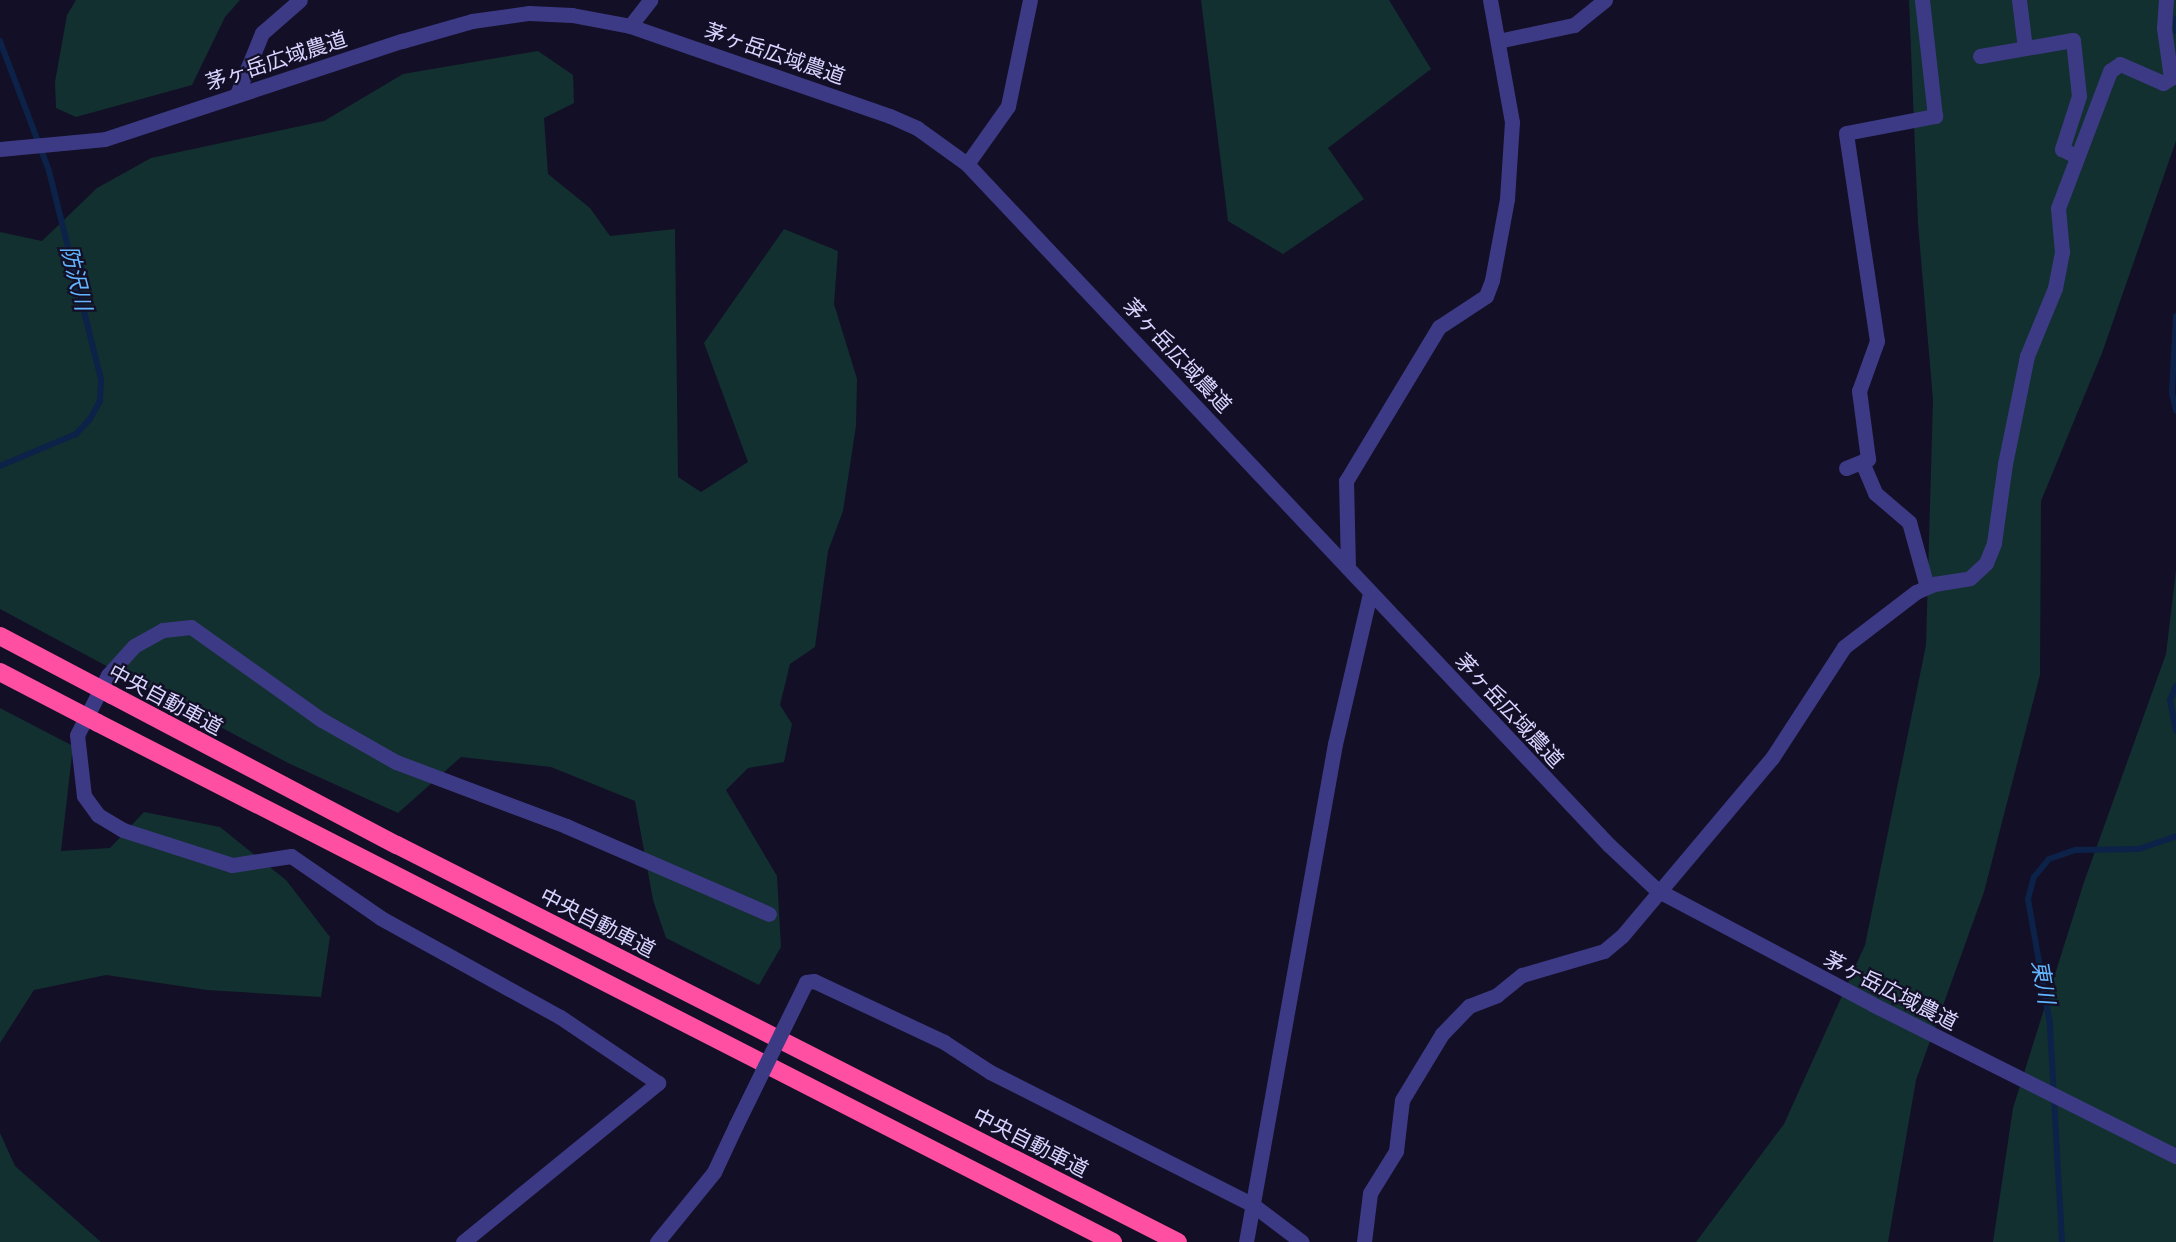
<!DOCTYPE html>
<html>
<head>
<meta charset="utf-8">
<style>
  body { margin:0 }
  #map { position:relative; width:2176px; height:1242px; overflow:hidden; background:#130f26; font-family:Quicksand,"Noto Sans JP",sans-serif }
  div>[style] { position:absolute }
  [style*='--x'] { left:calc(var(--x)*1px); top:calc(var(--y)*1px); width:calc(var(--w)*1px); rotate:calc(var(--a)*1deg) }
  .green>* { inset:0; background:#12302f }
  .stream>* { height:6px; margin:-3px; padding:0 3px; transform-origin:3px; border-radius:3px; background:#0c2248 }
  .minor>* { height:15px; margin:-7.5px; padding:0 7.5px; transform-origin:7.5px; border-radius:7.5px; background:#3d3a85 }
  .tertiary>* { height:15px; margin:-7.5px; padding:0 7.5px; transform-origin:7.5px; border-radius:7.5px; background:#3d3a85 }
  .motorway>* { height:18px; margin:-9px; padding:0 9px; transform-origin:9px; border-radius:9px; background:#ff4fa3 }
  .minor-bridge>* { height:15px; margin:-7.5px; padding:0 7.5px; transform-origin:7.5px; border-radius:7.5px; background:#3d3a85 }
  .motorway-bridge>* { height:18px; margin:-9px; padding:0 9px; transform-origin:9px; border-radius:9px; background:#ff4fa3 }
  span { translate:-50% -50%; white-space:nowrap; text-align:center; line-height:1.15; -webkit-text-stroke:4.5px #130f26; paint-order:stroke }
  .street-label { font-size:21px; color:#d9d4ff }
  .water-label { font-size:22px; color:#62b6ff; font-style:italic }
</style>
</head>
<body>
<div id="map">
  <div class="green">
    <div style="clip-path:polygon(76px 0,240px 0,225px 17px,192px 85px,76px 117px,56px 108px,55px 82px,67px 15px)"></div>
    <div style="clip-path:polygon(1201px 0,1389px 0,1431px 69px,1328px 148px,1364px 199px,1283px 254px,1228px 221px)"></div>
    <div style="clip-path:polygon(1909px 0,2176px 0,2176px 141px,2102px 353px,2041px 501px,2040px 675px,1984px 892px,1916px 1080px,1888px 1242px,1696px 1242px,1784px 1124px,1865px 945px,1926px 645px,1933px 400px,1918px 224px)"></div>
    <div style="clip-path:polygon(538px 51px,573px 75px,574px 103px,544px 118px,548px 174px,590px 208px,610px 236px,675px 229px,678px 477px,701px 492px,748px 462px,704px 343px,784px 229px,838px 251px,834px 304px,857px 379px,856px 426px,843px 511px,828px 551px,815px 647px,790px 664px,780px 705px,792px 724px,784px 762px,748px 768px,726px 790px,777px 876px,781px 947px,759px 985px,666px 938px,653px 900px,635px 801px,551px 767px,461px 757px,398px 813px,288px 763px,0 609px,0 232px,42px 241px,97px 188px,151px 158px,324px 121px,403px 74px)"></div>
    <div style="clip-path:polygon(2176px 570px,2176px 1242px,1993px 1242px,2013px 1108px,2084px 882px,2166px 654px)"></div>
    <div style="clip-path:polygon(0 708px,73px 746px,61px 851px,110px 848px,144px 812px,220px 827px,286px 880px,330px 937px,321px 997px,207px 990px,106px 975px,34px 990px,0 1043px)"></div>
    <div style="clip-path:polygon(0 1133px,15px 1166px,101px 1242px,0 1242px)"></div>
  </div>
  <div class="stream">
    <div style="--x:2176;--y:19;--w:12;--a:90"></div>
    <div style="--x:0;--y:41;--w:139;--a:69.3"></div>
    <div style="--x:49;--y:171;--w:215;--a:76"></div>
    <div style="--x:101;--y:380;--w:21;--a:93"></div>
    <div style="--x:100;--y:401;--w:21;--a:119"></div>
    <div style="--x:90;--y:419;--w:21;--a:133"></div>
    <div style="--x:76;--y:434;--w:82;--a:157.2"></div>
    <div style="--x:2176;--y:316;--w:77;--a:93"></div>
    <div style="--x:2172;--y:393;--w:18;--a:77"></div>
    <div style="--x:2176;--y:686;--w:15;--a:113"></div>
    <div style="--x:2170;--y:700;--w:31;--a:79"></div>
    <div style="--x:2062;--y:1242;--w:218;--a:-93.2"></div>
    <div style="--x:2050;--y:1024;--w:127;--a:-100"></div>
    <div style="--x:2028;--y:899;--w:23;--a:-75"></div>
    <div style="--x:2034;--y:877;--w:23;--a:-50"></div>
    <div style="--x:2049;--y:859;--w:28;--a:-19"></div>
    <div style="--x:2075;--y:850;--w:64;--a:-0.9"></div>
    <div style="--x:2139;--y:849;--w:39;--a:-19"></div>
  </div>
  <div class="minor">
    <div style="--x:2019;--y:0;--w:48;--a:82.9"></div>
    <div style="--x:630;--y:26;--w:33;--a:-52"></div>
    <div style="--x:1498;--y:41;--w:78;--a:-11.9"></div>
    <div style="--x:1574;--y:25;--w:40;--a:-39"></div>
    <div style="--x:1980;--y:56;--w:94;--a:-9.8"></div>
    <div style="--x:2073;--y:40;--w:56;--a:83.9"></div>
    <div style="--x:2079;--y:96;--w:56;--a:107.8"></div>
    <div style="--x:2062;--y:149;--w:17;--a:28"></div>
    <div style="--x:237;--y:94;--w:66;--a:-67.7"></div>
    <div style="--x:262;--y:33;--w:50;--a:-41"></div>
    <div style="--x:967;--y:164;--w:71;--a:-54.7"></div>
    <div style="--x:1008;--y:106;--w:108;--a:-78.3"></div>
    <div style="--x:1862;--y:462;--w:34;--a:67"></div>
    <div style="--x:1875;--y:493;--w:45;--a:40.5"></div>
    <div style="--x:1909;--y:522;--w:67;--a:74.5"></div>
    <div style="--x:1846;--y:468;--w:24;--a:-22"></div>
    <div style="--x:1868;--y:459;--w:69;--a:-97.5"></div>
    <div style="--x:1859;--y:391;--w:53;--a:-70.2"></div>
    <div style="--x:1877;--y:341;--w:210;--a:-98.5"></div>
    <div style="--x:1846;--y:133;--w:91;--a:-10.8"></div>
    <div style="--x:1935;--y:116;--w:117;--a:-96.4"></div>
    <div style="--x:1348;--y:568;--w:87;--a:-91.3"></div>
    <div style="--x:1346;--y:481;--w:180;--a:-58.9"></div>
    <div style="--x:1439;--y:327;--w:56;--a:-33.4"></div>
    <div style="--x:1486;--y:296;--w:17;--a:-69"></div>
    <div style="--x:1492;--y:280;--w:82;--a:-79.5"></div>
    <div style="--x:1507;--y:199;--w:77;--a:-86.3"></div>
    <div style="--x:1512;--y:122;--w:124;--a:-100.2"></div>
    <div style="--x:806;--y:982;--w:8;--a:-7"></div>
    <div style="--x:814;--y:981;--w:144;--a:25.1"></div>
    <div style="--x:944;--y:1042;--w:55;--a:33.1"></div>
    <div style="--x:990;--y:1072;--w:295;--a:26.8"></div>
    <div style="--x:1253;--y:1205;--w:61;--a:37.1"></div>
    <div style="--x:463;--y:1242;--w:252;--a:-39.2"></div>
    <div style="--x:658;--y:1083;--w:118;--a:-146"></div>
    <div style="--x:560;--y:1017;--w:205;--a:-151.1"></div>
    <div style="--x:381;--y:918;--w:109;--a:-145.4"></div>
    <div style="--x:291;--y:856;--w:60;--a:171.3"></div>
    <div style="--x:232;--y:865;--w:114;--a:-162.2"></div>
    <div style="--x:123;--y:830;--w:29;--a:-149"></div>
    <div style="--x:98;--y:815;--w:24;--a:-126"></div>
    <div style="--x:84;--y:796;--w:61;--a:-96.5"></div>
    <div style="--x:77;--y:735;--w:68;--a:-62.7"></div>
    <div style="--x:108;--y:675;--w:39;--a:-48"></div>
    <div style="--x:134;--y:646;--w:33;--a:-29"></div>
    <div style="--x:163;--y:630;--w:28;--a:-6"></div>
    <div style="--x:191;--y:627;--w:161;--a:35.4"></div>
    <div style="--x:322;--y:720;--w:85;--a:29.6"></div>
    <div style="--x:396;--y:762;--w:182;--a:20.6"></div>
    <div style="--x:566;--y:826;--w:221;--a:23.4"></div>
    <div style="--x:657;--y:1242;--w:90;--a:-50.8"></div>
    <div style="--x:714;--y:1172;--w:52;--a:-64.9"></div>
    <div style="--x:1364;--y:1242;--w:49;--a:-83"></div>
    <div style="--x:1370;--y:1193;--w:49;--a:-58.2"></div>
    <div style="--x:1396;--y:1151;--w:51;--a:-83.3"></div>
    <div style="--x:1402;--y:1100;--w:77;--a:-58.8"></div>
    <div style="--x:1442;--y:1034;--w:39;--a:-46"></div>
    <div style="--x:1469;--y:1006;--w:30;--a:-21"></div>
    <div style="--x:1497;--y:995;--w:32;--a:-39"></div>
    <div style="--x:1522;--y:975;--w:85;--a:-16.3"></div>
    <div style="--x:1604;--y:951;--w:23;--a:-40"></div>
    <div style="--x:1622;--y:936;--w:233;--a:-49.9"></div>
    <div style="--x:1772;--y:758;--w:132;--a:-57"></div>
    <div style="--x:1844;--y:647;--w:91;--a:-37.4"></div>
    <div style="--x:1916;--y:592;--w:20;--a:-24"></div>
    <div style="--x:1934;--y:584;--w:36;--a:-9"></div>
    <div style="--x:1970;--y:578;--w:22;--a:-43"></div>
    <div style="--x:1986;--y:563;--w:22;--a:-68"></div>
    <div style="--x:1994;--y:543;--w:80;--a:-82.1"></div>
    <div style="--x:2005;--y:464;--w:110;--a:-78.5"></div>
    <div style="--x:2027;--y:356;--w:74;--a:-67.6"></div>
    <div style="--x:2055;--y:288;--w:37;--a:-79"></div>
    <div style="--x:2062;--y:252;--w:44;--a:-95.2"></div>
    <div style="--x:2058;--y:208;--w:147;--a:-69.2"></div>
    <div style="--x:2110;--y:71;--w:12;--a:-35"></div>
    <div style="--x:2120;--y:64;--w:47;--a:23.8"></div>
    <div style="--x:2163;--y:83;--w:9;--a:-32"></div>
    <div style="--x:2171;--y:78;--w:50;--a:-98"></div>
    <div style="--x:2164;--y:28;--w:28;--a:-86"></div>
  </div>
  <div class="tertiary">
    <div style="--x:0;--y:149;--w:105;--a:-5.4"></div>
    <div style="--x:105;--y:139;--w:313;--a:-18.3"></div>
    <div style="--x:402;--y:41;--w:73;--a:-15.9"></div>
    <div style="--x:472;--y:21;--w:58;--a:-8"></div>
    <div style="--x:529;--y:13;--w:43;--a:2.7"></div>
    <div style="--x:572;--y:15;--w:59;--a:10.7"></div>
    <div style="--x:630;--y:26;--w:275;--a:19.1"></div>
    <div style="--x:890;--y:116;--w:30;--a:24"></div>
    <div style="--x:917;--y:128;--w:62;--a:35.8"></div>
    <div style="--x:967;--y:164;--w:936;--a:46.69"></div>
    <div style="--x:1609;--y:845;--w:66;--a:43.2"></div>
    <div style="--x:1657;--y:890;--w:243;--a:27.9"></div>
    <div style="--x:1872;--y:1004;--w:340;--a:26.6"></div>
    <div style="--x:1246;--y:1242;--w:506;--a:-79.87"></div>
    <div style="--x:1335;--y:744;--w:155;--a:-76.9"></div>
  </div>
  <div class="motorway">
    <div style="--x:112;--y:695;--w:322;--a:27.8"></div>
    <div style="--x:397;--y:845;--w:876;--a:26.95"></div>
    <div style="--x:98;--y:723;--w:1140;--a:27.08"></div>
  </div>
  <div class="minor-bridge">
    <div style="--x:736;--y:1125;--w:159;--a:-63.9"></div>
  </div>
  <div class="motorway-bridge">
    <div style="--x:0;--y:636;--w:127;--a:27.8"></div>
    <div style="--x:0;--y:672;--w:110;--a:27.5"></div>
  </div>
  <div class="street-label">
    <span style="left:775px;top:53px;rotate:19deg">茅ヶ岳広域農道</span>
    <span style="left:276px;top:60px;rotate:-18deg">茅ヶ岳広域農道</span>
    <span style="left:1178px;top:355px;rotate:47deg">茅ヶ岳広域農道</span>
    <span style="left:166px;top:699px;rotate:28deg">中央自動車道</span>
    <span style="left:1510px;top:710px;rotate:47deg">茅ヶ岳広域農道</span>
    <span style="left:598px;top:922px;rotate:27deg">中央自動車道</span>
    <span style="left:1891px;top:990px;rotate:27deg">茅ヶ岳広域農道</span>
    <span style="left:1031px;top:1142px;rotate:27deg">中央自動車道</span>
  </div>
  <div class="water-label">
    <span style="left:76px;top:278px;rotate:76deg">防沢川</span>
    <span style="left:2043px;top:982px;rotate:80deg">東川</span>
  </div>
</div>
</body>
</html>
